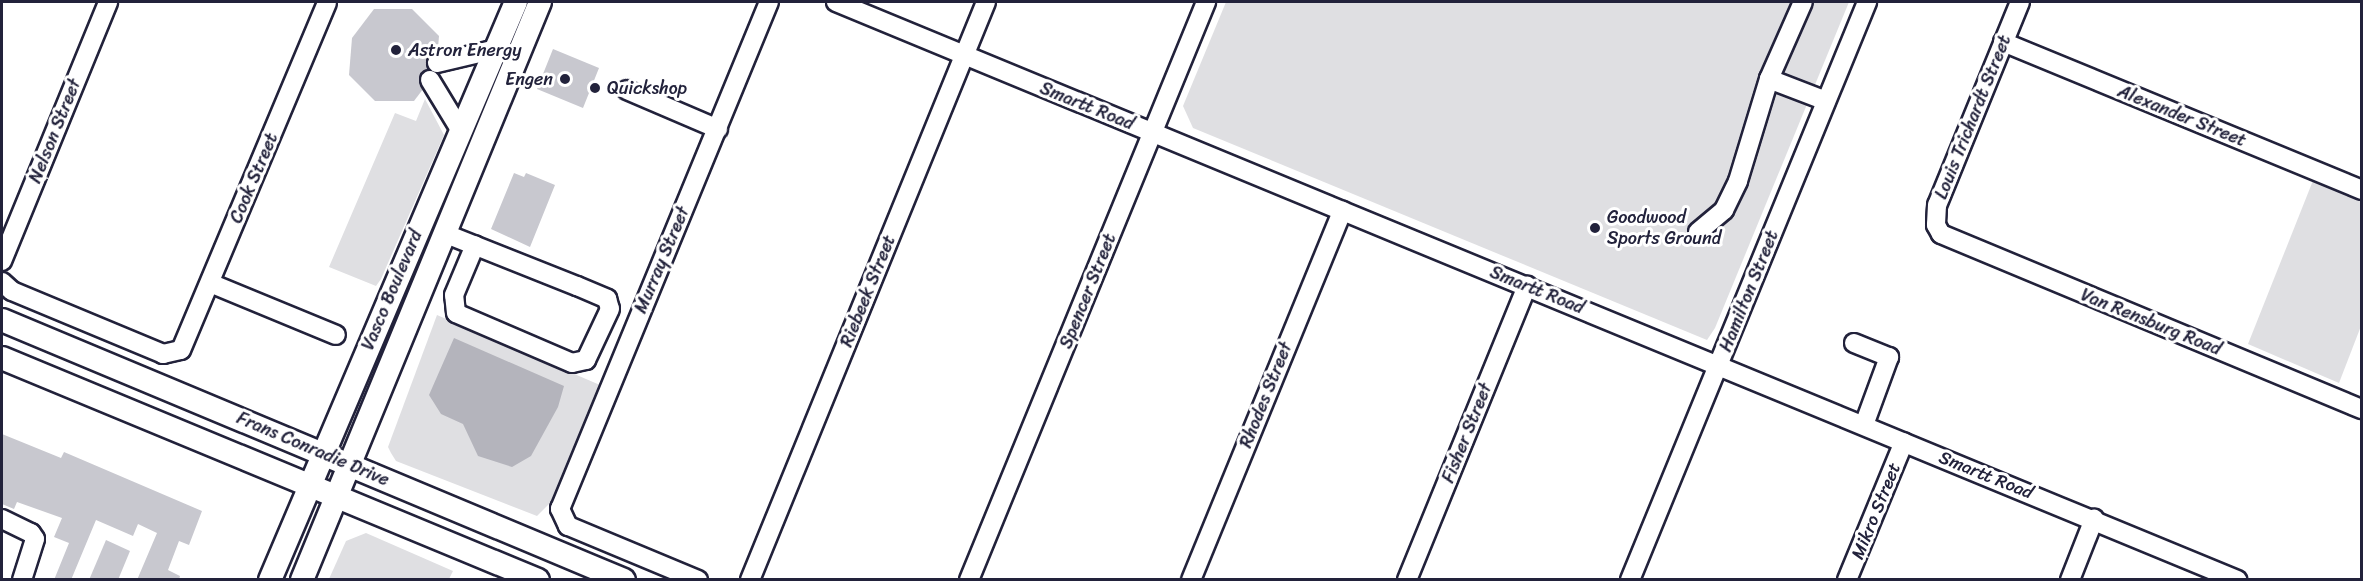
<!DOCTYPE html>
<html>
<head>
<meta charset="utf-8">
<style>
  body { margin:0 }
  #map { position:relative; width:2363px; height:581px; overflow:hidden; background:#fff; font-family:Sriracha,sans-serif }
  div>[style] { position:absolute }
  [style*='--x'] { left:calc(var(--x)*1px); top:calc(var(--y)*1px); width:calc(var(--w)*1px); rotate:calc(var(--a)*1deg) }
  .green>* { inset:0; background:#dfdfe2 }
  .water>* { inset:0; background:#b4b4bc }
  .building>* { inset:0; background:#c8c8cf }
  .roads { filter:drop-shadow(2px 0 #22223b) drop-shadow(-2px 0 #22223b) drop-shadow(0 2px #22223b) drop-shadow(0 -2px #22223b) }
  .minor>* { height:18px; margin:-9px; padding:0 9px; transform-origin:9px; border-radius:9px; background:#fff }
  .major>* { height:22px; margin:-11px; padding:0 11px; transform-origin:11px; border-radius:11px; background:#fff }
  .dots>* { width:16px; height:16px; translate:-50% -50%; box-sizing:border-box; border:3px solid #fff; border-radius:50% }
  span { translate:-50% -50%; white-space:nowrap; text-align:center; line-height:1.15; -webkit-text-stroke:6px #fff; paint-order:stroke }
  .poi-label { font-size:18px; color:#22223b }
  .left { translate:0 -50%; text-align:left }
  .right { translate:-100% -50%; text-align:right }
  .street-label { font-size:18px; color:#22223b }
  .frame { position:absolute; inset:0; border:3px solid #22223b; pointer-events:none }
</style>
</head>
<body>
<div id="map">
  <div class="green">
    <div style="clip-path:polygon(1226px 2px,1849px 2px,1715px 328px,1707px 340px,1193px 128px,1183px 106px)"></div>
    <div style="clip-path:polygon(425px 99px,444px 135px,381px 279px,376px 286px,329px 267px,395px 113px,416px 121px)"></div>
    <div style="clip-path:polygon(2314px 178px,2361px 198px,2361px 326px,2339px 383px,2248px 344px)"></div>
    <div style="clip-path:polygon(437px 315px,600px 385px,554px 499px,537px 516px,396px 461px,391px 453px,388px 447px)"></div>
    <div style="clip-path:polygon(366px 533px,453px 571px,449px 579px,329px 579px,346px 541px)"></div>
  </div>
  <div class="water">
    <div style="clip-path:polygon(454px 338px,564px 386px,558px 407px,531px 456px,512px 467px,478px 456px,463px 424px,441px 414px,429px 395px)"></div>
  </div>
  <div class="building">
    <div style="clip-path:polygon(374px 9px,412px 9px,439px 36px,436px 72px,414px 101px,375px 101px,349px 75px,352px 38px)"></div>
    <div style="clip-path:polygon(553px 49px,599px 68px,583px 108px,537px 89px)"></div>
    <div style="clip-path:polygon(514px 173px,524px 177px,526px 173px,555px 185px,530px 247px,491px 229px)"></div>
    <div style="clip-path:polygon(2px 434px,61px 458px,64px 452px,202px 511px,189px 545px,179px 541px,168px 570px,180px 576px,179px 580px,137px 580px,157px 533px,138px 524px,133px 536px,96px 520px,71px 580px,54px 580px,69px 543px,54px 537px,62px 518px,17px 502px,14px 509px,2px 504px)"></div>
    <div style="clip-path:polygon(106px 540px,130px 551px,118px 580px,89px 580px)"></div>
  </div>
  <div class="roads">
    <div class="minor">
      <div style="--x:836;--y:2;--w:1516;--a:22.42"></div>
      <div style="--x:2020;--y:2;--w:219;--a:112.2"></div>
      <div style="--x:1937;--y:205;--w:20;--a:93"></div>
      <div style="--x:1936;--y:225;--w:10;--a:61"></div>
      <div style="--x:1941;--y:234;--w:456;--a:22.6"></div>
      <div style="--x:2003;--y:42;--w:388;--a:22.4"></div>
      <div style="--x:437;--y:63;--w:61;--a:-13.3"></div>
      <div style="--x:1769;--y:79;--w:84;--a:-66.2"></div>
      <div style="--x:430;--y:80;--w:60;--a:58.7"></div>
      <div style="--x:627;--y:90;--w:99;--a:23.2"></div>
      <div style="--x:1698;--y:232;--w:34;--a:-40"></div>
      <div style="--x:1724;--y:210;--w:32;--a:-64"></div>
      <div style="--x:1738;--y:181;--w:107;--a:-73.1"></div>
      <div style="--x:1769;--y:79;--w:61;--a:21.1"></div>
      <div style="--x:446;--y:234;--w:141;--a:21.7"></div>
      <div style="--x:577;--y:286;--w:33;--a:23"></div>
      <div style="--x:607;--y:299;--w:10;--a:73"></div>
      <div style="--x:610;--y:309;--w:56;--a:115.2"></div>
      <div style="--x:586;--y:360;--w:14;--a:168"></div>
      <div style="--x:572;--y:363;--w:126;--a:-156.7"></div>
      <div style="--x:456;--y:313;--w:18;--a:-96"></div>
      <div style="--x:454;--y:295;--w:54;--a:-67.2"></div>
      <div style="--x:2;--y:261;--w:280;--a:-67.7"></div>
      <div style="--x:2;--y:282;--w:13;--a:42"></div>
      <div style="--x:12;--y:291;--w:164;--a:22.6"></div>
      <div style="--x:163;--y:354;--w:18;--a:-13"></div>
      <div style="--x:181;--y:350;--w:377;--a:-67.2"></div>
      <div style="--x:210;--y:283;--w:136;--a:22.4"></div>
      <div style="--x:1854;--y:343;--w:38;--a:22"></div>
      <div style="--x:1889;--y:357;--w:72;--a:110.2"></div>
      <div style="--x:2;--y:519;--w:32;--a:26"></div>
      <div style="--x:31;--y:533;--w:7;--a:56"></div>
      <div style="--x:35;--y:539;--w:43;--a:107.6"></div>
      <div style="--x:698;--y:580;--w:141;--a:-157.4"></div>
      <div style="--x:568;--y:526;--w:19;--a:-115"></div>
      <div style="--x:560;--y:509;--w:548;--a:-67.6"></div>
      <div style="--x:750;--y:580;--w:624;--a:-67.79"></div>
      <div style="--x:969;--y:580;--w:625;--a:-67.7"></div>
      <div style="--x:1191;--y:580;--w:399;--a:-67.7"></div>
      <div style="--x:1407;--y:580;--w:318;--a:-67.8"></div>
      <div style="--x:1630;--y:580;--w:625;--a:-67.7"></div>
      <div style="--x:1847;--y:580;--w:149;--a:-67.6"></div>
      <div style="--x:2070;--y:580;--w:66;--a:-68.5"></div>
    </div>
    <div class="major">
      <div style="--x:2;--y:320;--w:674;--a:22.69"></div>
      <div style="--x:2;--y:358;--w:580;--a:22.5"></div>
      <div style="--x:270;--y:580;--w:628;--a:-66.95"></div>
      <div style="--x:302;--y:580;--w:625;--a:-67.62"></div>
    </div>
  </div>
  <div class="dots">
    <div style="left:396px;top:50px;background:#22223b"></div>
    <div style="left:565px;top:79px;background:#22223b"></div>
    <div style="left:595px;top:88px;background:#22223b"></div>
    <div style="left:1595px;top:228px;background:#22223b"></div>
  </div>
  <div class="poi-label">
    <span class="left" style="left:408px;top:50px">Astron Energy</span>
    <span class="right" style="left:553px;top:79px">Engen</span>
    <span class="left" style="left:607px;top:88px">Quickshop</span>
    <span class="left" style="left:1607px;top:228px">Goodwood<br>Sports Ground</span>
  </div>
  <div class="street-label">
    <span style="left:1087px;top:106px;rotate:22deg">Smartt Road</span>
    <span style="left:2182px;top:116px;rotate:22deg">Alexander Street</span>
    <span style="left:1973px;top:117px;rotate:-68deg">Louis Trichardt Street</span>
    <span style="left:55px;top:131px;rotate:-68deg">Nelson Street</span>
    <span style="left:254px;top:178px;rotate:-67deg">Cook Street</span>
    <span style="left:662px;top:260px;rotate:-67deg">Murray Street</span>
    <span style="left:392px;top:290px;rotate:-67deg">Vasco Boulevard</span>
    <span style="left:1537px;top:290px;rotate:22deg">Smartt Road</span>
    <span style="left:868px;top:291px;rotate:-68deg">Riebeek Street</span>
    <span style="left:1088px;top:291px;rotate:-68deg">Spencer Street</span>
    <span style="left:1749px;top:291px;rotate:-68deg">Hamilton Street</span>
    <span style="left:2151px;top:322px;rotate:22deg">Van Rensburg Road</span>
    <span style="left:1266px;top:395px;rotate:-68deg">Rhodes Street</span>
    <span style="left:1467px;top:433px;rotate:-68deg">Fisher Street</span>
    <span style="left:313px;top:449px;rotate:23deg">Frans Conradie Drive</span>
    <span style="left:1986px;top:475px;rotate:22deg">Smartt Road</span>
    <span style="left:1876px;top:511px;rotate:-68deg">Mikro Street</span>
  </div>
  <div class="frame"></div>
</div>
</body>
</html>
